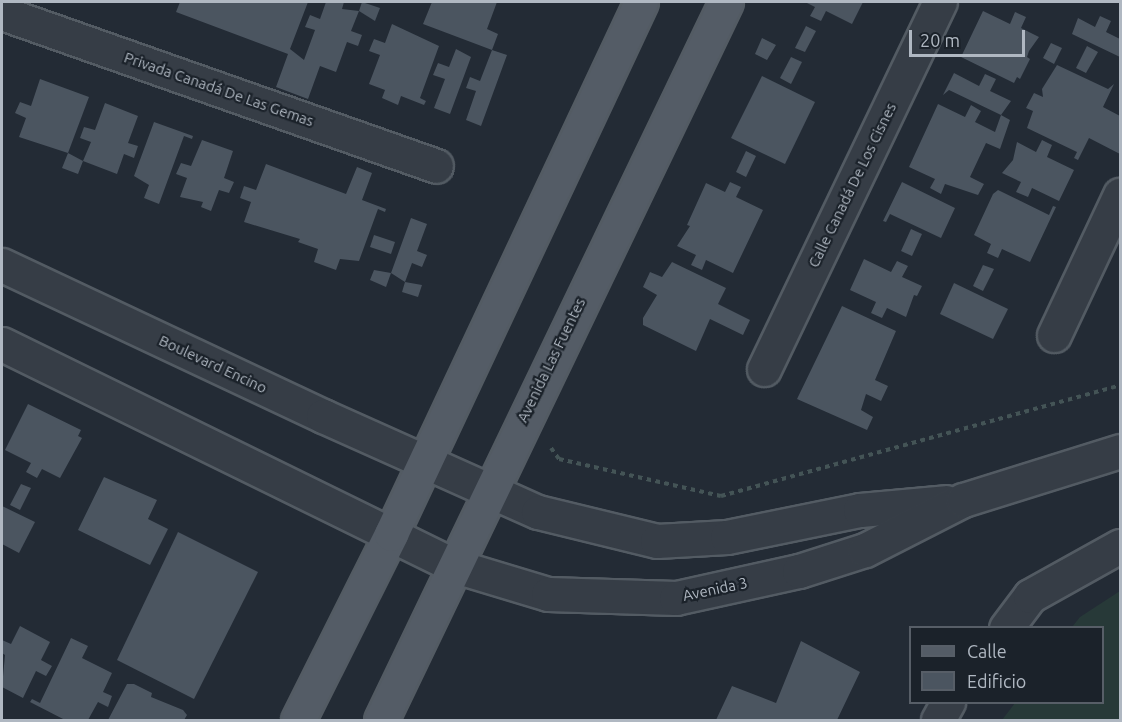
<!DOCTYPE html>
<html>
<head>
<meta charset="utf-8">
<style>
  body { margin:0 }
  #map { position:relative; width:1122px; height:722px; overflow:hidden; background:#232b35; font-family:Ubuntu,sans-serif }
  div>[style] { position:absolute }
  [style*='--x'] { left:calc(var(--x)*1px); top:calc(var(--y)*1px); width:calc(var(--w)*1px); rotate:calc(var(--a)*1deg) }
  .green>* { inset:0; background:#273938 }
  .building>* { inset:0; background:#4b5560 }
  .path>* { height:4px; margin-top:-2px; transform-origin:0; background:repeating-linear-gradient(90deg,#445456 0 4.5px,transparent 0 9px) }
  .roads { filter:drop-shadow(2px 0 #535b63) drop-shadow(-2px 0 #535b63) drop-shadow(0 2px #535b63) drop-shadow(0 -2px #535b63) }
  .minor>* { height:33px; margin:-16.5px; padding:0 16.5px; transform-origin:16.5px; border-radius:16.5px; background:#363d46 }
  .major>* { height:33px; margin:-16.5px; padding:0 16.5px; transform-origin:16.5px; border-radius:16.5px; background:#545c66 }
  span { translate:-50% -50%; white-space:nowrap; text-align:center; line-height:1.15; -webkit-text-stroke:4.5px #1b222a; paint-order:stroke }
  .street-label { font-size:15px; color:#b0b8c2 }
  .frame { position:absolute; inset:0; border:3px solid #b0b8c2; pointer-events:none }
  .legend { position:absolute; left:909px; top:626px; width:195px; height:78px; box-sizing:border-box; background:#1b222a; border:2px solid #575e67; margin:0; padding:8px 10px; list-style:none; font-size:18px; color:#b0b8c2 }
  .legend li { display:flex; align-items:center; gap:12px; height:30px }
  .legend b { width:30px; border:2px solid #575e67 }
  .scale { position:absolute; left:909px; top:30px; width:116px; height:27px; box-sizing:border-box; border:3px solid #b0b8c2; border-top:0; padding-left:8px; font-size:18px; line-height:21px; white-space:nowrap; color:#b0b8c2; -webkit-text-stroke:4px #1b222a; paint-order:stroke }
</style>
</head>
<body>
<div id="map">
  <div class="green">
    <div style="clip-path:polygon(1120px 591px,1120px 720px,1002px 720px,1015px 703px,1102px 702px,1102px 628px,1072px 627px,1080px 617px)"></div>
  </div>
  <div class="building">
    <div style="clip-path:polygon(180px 2px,308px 2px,290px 49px,304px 60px,315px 30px,305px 27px,310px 15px,320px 19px,326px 2px,344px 2px,342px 9px,359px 11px,351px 31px,362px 35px,358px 46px,347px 42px,336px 72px,320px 66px,308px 99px,276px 87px,288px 54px,176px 12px)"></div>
    <div style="clip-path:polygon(362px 2px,380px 8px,375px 21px,359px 11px)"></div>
    <div style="clip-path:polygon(432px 2px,497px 2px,487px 29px,498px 34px,492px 50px,507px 55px,481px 126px,466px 120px,476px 91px,466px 88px,470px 77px,480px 81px,492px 50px,423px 24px)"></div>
    <div style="clip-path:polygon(805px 2px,863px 2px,852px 24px,826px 11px,821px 21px,810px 16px,815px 7px)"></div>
    <div style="clip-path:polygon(983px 11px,1010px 24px,1015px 12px,1026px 17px,1021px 28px,1039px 37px,1029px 51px,1027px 57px,1030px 59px,1020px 79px,1017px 77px,1014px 83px,961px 57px)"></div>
    <div style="clip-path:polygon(1100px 16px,1111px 21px,1106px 32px,1120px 39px,1120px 57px,1072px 34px,1078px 18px,1095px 27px)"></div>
    <div style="clip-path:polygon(392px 24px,439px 46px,420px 98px,426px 101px,424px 105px,401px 96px,398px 105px,382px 98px,385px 90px,369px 84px,380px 55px,369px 51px,374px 39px,385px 43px)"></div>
    <div style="clip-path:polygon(806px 26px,816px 31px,805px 52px,795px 48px)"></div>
    <div style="clip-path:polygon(762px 38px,776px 45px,767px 60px,755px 54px)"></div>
    <div style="clip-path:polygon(1051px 43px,1062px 48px,1054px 64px,1043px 58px)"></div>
    <div style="clip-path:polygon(1087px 46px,1098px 52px,1086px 73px,1076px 68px)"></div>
    <div style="clip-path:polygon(456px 49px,471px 57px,450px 114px,434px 108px,445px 79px,433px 75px,438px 63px,449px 67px)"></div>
    <div style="clip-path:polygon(791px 57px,802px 62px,791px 84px,780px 78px)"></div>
    <div style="clip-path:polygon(1057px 65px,1108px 89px,1114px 84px,1103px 107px,1120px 116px,1120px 154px,1089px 138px,1078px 160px,1074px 158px,1077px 152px,1027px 128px,1033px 111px,1026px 108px,1034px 93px,1043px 97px,1042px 89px)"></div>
    <div style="clip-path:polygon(954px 73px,979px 86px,985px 74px,996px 79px,990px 91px,1011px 101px,1001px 115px,1010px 120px,1000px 149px,986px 143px,970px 177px,984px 184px,978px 195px,945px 184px,941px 194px,930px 188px,935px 179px,909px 167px,938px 104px,965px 117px,971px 105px,981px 111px,975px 122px,995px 132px,1001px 115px,949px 90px,943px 95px)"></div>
    <div style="clip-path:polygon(762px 76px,815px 102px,785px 164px,731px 138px)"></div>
    <div style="clip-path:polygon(40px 79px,89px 97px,68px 153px,83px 161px,78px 174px,62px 168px,68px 153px,19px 137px,26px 118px,15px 113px,20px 102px,31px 106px)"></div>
    <div style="clip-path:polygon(105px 103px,138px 116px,128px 143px,138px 146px,134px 158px,124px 154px,117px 174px,83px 161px,91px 142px,80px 138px,84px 127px,95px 130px)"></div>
    <div style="clip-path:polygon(154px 122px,193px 136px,192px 139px,184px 136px,159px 204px,144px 198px,149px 185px,134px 176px)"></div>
    <div style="clip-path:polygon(202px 140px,233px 151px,224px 178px,234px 182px,229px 193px,219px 190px,211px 211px,201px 207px,203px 202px,180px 197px,187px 178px,176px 174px,181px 163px,191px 166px)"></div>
    <div style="clip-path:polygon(1042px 140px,1052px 145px,1047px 157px,1074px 170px,1059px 201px,1032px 188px,1028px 197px,1016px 192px,1021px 182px,1002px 173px,1013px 160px,1017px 142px,1036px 152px)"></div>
    <div style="clip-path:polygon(746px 151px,756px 156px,746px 177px,736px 172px)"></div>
    <div style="clip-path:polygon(266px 164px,346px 194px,357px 167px,372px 173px,362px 200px,386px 209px,385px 212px,378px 209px,359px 261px,340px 259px,336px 270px,314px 262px,318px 249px,298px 242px,300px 239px,244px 222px,251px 202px,240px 198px,244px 186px,256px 190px)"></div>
    <div style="clip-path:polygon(730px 182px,741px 187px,736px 197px,763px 210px,733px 273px,706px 260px,702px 270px,691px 265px,696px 255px,677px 246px,690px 226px,687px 225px,706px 183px,725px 192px)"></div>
    <div style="clip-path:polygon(902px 182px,955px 208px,941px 238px,890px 214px,886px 222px,883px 221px)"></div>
    <div style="clip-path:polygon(998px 190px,1049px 215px,1053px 206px,1056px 207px,1030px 262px,1002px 249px,998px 258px,987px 253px,991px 244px,974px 235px,993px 194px)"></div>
    <div style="clip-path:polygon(411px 218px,427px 224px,417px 251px,427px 255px,422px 267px,412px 263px,405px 282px,422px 285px,418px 297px,402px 292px,405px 282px,391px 273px)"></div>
    <div style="clip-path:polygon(911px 229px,922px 234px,912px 256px,901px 251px)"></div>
    <div style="clip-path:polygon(374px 235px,395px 242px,391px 254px,370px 247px)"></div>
    <div style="clip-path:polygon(864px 259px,891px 272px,897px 261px,908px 266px,902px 277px,922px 286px,917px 296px,914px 295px,906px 317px,887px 308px,882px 318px,871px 313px,876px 302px,850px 290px)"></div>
    <div style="clip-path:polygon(672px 262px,726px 288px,718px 304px,750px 320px,743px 335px,710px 319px,696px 351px,643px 325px,643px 318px,657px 295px,643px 287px,650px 272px,662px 277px)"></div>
    <div style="clip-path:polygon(983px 265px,994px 269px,983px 291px,973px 286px)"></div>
    <div style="clip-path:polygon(374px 270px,391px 273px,386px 287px,370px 280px)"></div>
    <div style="clip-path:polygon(954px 283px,1008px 309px,993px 339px,940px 314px)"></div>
    <div style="clip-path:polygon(842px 306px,896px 331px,875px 380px,888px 386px,881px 401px,866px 394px,861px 410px,873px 417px,867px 430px,797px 399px)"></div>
    <div style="clip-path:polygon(28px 404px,81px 430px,78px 436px,82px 438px,60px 478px,42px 469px,37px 478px,26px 472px,31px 463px,5px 450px)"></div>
    <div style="clip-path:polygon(104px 477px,157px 500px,148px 519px,168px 529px,150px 565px,78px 530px)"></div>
    <div style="clip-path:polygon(21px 484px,31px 488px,20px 510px,10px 505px)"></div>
    <div style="clip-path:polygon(2px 506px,35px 522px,19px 553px,2px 544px)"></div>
    <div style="clip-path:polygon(178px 532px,258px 572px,194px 699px,117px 660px)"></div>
    <div style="clip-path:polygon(20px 626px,50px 642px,41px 660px,52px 666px,46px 676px,36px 671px,23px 698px,2px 687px,5px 655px,2px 653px,2px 640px,11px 644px)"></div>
    <div style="clip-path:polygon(71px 638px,88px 646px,82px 658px,112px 673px,103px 692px,112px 696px,108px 707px,98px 702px,88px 720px,65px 720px,30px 702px,32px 699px,40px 703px)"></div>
    <div style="clip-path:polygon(801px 641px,860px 672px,837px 720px,716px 720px,732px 686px,776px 703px)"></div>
    <div style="clip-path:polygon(127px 684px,134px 684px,152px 693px,151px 697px,183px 710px,187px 715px,184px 720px,108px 720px)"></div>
  </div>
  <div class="path">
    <div style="--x:551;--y:448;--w:14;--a:54"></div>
    <div style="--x:559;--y:459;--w:166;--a:12.9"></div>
    <div style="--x:721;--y:496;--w:414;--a:-15.5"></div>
  </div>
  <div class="roads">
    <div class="minor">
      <div style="--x:2;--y:13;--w:460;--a:19.4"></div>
      <div style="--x:2;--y:265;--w:355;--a:25.2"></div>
      <div style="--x:323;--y:416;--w:235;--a:24.1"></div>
      <div style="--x:538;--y:512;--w:122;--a:13.7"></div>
      <div style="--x:657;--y:541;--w:70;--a:-3.3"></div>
      <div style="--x:727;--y:537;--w:136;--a:-11.5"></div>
      <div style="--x:860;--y:510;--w:86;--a:-5.3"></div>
      <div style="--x:1054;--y:335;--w:155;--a:-64.8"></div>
      <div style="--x:2;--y:344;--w:504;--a:26.11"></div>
      <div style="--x:455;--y:566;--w:97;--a:16.8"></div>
      <div style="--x:548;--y:594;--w:128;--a:1.8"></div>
      <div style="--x:676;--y:598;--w:126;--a:-12.4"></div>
      <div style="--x:799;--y:571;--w:69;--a:-17.7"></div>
      <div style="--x:865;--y:550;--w:110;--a:-27"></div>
      <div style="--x:963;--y:500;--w:164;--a:-17.3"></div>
      <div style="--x:764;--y:369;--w:407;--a:-64.4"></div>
      <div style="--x:1006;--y:628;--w:40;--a:-53"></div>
      <div style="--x:1030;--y:596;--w:103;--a:-29.1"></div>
      <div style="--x:938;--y:720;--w:21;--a:-61"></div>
    </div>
    <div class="major">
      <div style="--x:298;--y:720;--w:208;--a:-63.4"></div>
      <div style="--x:391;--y:534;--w:588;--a:-64.83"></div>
      <div style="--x:381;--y:720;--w:797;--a:-64.34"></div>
    </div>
  </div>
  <div class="street-label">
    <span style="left:219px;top:89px;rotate:19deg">Privada Canadá De Las Gemas</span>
    <span style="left:852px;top:185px;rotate:-64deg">Calle Canadá De Los Cisnes</span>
    <span style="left:551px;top:360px;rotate:-64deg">Avenida Las Fuentes</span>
    <span style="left:213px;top:364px;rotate:25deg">Boulevard Encino</span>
    <span style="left:715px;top:589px;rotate:-12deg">Avenida 3</span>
  </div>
  <div class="frame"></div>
  <ul class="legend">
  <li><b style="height:8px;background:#545c66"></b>Calle</li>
  <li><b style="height:16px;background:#4b5560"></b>Edificio</li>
  </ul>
  <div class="scale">20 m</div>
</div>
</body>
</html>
